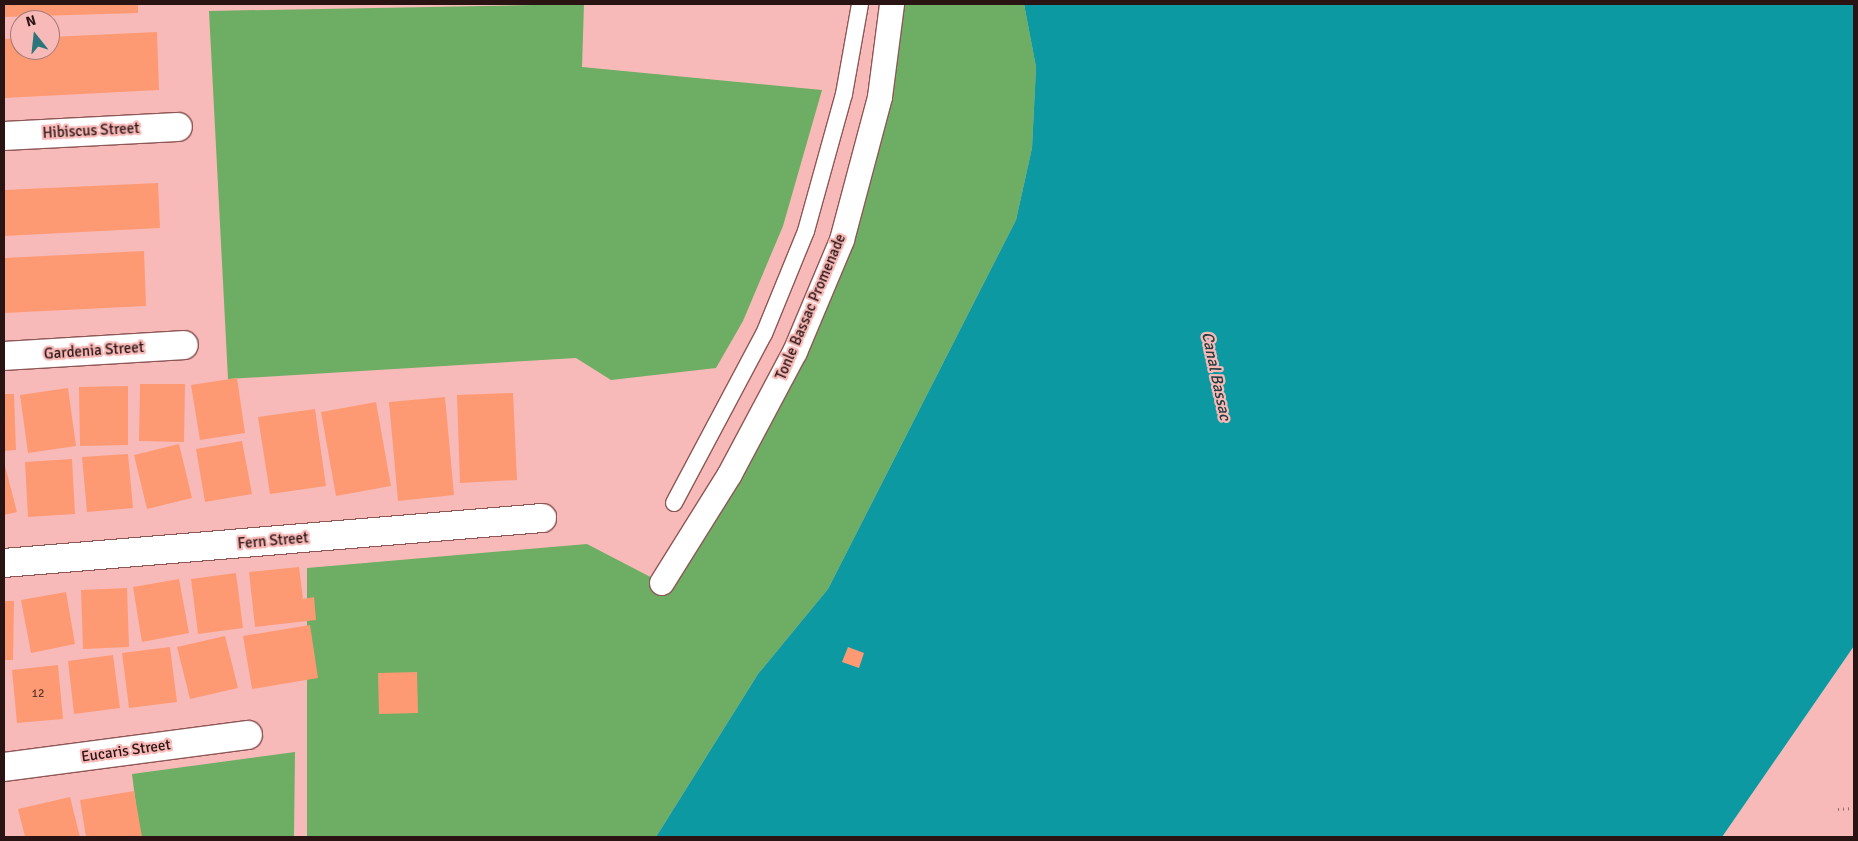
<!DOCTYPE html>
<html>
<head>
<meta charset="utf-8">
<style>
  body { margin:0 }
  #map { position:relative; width:1858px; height:841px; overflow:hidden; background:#f8bab8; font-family:Signika,sans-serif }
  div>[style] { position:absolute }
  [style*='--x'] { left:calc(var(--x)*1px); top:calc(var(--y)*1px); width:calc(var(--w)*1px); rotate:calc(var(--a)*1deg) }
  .green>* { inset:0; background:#6dae64 }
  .water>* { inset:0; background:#0c99a1 }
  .building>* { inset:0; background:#fd9a74 }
  .path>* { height:3px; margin-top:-1.5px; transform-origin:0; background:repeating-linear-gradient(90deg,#956a69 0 1px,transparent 0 5px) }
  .roads { filter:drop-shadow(1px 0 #8d5756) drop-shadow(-1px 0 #8d5756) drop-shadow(0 1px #8d5756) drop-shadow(0 -1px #8d5756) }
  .service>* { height:16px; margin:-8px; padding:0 8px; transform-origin:8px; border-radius:8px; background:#fff }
  .pedestrian>* { height:24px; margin:-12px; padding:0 12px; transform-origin:12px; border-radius:12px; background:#fff }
  .minor>* { height:28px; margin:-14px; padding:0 14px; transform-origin:14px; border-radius:14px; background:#fff }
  span { translate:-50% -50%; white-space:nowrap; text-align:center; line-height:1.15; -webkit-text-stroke:4.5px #f8bab8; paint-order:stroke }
  .number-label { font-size:12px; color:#5e352b }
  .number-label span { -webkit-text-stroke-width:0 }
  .street-label { font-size:15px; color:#291313 }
  .water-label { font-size:16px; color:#223c3e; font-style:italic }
  .frame { position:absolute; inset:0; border:5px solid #291313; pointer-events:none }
  .north { position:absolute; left:10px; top:10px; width:50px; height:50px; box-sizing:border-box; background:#f8bab8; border:1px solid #a57776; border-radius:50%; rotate:344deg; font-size:14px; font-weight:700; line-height:20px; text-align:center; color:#291313 }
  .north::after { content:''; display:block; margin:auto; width:18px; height:22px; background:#2c757a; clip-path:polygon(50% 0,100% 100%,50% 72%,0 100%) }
</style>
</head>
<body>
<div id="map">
  <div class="green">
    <div style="clip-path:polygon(584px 4px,582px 67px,822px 90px,783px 226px,743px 321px,716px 368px,611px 380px,576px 358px,228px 379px,209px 11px)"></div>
    <div style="clip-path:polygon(892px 4px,1024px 4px,1036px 67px,1032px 148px,1016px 220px,828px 589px,758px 674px,656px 837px,307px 837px,307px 568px,587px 544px,662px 583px,842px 240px)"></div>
    <div style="clip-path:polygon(295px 752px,294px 837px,140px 837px,132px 774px)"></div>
  </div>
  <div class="water">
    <div style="clip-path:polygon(1024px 4px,1854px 4px,1854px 646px,1722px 837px,656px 837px,758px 674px,828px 589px,1016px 220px,1032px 148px,1036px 67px)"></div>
  </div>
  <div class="building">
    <div style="clip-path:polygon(4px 4px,138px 4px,138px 13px,4px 17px)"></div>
    <div style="clip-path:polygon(157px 32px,159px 90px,4px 98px,4px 39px,20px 38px,20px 50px,50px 50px,50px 37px)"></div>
    <div style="clip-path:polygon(158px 183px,160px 228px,4px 236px,4px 190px)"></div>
    <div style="clip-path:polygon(144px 251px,146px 306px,4px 313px,4px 258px)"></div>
    <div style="clip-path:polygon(237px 378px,245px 433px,200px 440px,191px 385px)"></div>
    <div style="clip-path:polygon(140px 384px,185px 384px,184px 442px,139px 441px)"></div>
    <div style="clip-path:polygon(128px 386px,128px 445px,80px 446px,79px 387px)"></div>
    <div style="clip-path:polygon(68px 388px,76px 446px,28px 453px,20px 395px)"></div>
    <div style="clip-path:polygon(513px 393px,517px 480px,460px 483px,457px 395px)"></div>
    <div style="clip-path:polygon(4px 394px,14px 394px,16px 450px,4px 451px)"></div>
    <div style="clip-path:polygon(445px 397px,454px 495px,398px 501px,389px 402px)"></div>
    <div style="clip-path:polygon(376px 402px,391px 486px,336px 496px,321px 412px)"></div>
    <div style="clip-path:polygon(315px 409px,326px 486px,270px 494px,258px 417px)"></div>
    <div style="clip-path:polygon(242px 441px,252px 494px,205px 502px,196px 449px)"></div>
    <div style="clip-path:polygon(179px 444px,192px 498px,147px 509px,134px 455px)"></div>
    <div style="clip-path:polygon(128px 454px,133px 508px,87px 512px,82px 457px)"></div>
    <div style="clip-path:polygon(72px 459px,75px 514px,28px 517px,25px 462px)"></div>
    <div style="clip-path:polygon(4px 462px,17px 512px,4px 515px)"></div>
    <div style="clip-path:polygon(299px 567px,303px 599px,314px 597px,316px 620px,255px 627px,249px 572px)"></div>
    <div style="clip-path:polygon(236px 573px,243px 628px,198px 634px,191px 579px)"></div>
    <div style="clip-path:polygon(179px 579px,189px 633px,142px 642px,133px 587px)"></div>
    <div style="clip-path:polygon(127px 588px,129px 647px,83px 649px,81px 590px)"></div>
    <div style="clip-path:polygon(66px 592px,75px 644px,31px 653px,21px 600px)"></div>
    <div style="clip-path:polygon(4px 601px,14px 601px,13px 660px,4px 660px)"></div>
    <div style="clip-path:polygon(310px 625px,318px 678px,252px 689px,243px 636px)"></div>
    <div style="clip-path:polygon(225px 636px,238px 688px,190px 699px,177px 647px)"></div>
    <div style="clip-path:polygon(170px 647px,177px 702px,129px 708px,122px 653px)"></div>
    <div style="clip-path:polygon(848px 647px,864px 653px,859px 668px,842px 662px)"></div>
    <div style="clip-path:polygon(113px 655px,120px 708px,74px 714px,68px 661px)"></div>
    <div style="clip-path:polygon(58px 665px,63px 719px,17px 723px,12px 670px)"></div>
    <div style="clip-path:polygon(417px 672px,418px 713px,379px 714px,378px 673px)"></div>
    <div style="clip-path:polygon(134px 791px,142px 837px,86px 837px,80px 800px)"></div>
    <div style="clip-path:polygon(70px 797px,80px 837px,25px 837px,18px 809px)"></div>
  </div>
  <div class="path">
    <div style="--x:1838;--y:809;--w:16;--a:-4"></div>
  </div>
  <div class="roads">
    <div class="service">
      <div style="--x:674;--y:503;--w:191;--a:-62"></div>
      <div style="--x:764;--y:334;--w:111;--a:-67.8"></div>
      <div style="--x:806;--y:231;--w:142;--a:-74.5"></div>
      <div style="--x:844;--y:94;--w:91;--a:-79.9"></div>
    </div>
    <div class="pedestrian">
      <div style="--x:662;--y:583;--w:128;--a:-58"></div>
      <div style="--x:730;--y:474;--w:138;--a:-62"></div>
      <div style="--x:795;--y:352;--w:121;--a:-67.2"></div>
      <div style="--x:842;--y:240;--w:148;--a:-75.1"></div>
      <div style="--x:880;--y:97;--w:94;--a:-82.6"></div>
    </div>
    <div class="minor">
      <div style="--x:4;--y:136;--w:174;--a:-3"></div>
      <div style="--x:4;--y:356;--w:180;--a:-3.5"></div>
      <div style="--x:4;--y:563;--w:540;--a:-4.78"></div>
      <div style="--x:4;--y:767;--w:246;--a:-7.5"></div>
    </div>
  </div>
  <div class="number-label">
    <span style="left:38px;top:694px">12</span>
  </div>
  <div class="street-label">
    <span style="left:91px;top:131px;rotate:-3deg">Hibiscus Street</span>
    <span style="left:811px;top:307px;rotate:-67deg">Tonle Bassac Promenade</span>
    <span style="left:94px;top:351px;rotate:-4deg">Gardenia Street</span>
    <span style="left:273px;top:541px;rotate:-5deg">Fern Street</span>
    <span style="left:126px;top:751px;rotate:-8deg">Eucaris Street</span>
  </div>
  <div class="water-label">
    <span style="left:1216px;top:376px;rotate:78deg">Canal Bassac</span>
  </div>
  <div class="frame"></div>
  <div class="north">N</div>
</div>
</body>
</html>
